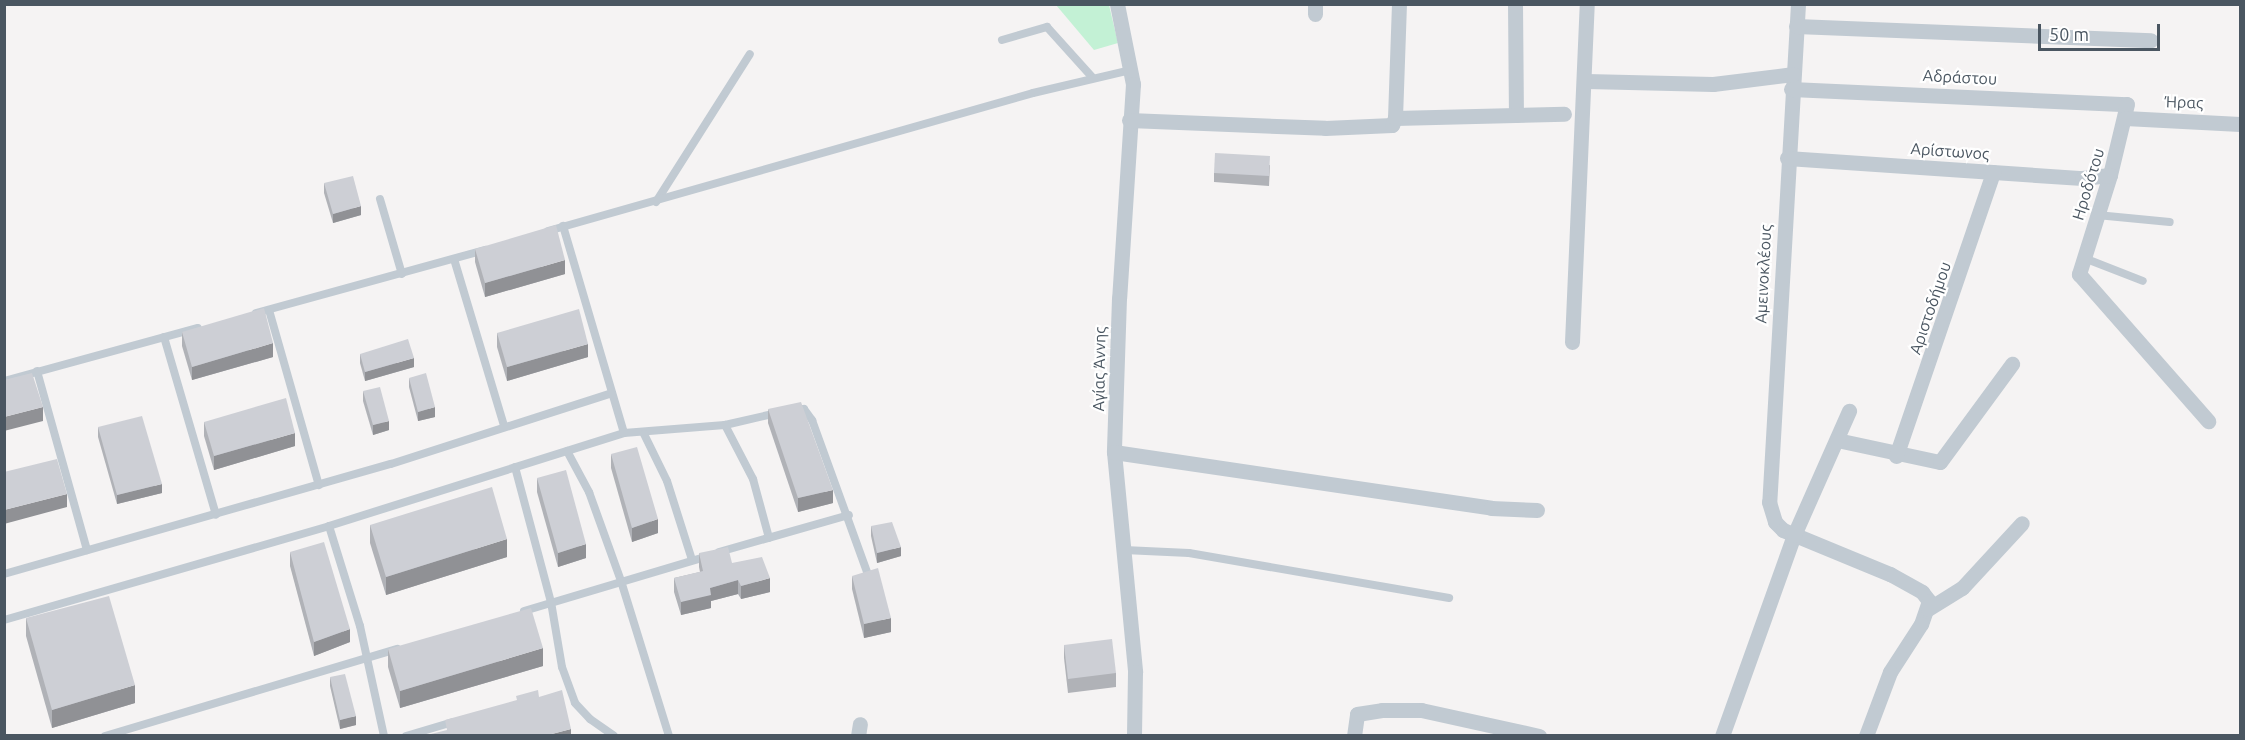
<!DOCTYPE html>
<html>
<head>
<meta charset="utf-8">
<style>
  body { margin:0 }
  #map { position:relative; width:2245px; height:740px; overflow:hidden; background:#f5f3f3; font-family:Ubuntu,sans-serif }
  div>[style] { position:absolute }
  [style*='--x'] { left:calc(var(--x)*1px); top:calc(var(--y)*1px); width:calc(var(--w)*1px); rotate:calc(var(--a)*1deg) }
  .green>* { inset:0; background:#c3f1d5 }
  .service>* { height:8px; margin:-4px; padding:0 4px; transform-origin:4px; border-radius:4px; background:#c1cad2 }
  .minor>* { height:15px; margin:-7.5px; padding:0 7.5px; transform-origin:7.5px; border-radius:7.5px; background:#c1cad2 }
  .wall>* { inset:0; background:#b0b2b7 }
  .shaded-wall>* { inset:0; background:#909195 }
  .building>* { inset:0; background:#cdcfd5 }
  span { translate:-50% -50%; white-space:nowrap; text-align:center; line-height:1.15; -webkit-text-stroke:4.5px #fff; paint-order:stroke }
  .street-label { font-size:16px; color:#4a5661 }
  .frame { position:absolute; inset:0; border:6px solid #4a5661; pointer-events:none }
  .scale { position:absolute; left:2038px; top:24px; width:122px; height:27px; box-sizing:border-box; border:3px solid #4a5661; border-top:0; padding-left:8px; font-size:18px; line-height:21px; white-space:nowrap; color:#4a5661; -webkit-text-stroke:4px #fff; paint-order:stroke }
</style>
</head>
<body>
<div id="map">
  <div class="green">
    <div style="clip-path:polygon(1056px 5px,1109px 5px,1118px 43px,1094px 50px)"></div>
  </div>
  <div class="service">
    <div style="--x:1002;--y:40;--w:47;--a:-16.1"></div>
    <div style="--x:1047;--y:27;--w:67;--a:48"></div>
    <div style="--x:380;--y:199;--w:78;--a:73.7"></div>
    <div style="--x:656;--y:202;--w:175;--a:-57.6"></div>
    <div style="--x:2097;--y:215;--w:73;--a:5.5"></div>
    <div style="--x:548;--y:231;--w:504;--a:-15.88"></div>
    <div style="--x:1033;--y:93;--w:101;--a:-13.2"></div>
    <div style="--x:2084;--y:258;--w:63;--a:21.3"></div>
    <div style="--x:454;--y:259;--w:174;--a:73.3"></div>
    <div style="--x:269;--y:310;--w:182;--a:74.1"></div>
    <div style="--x:256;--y:313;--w:238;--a:-15.4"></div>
    <div style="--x:164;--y:337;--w:185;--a:73.7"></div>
    <div style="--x:37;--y:371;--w:186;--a:74.4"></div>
    <div style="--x:4;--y:381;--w:201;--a:-15.3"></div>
    <div style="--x:794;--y:409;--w:10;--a:0"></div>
    <div style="--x:804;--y:409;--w:14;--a:54"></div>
    <div style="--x:812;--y:420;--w:165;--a:70.1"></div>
    <div style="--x:725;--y:425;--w:61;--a:62.6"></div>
    <div style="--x:753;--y:479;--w:61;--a:74.8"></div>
    <div style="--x:624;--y:433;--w:101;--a:-4.5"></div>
    <div style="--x:725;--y:425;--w:53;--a:-13"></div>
    <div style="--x:644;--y:434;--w:52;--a:63.9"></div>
    <div style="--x:667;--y:481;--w:83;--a:72.4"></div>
    <div style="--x:567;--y:451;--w:47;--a:61.8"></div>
    <div style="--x:589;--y:492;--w:95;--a:70.2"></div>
    <div style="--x:621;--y:581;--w:162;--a:72.8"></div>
    <div style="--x:515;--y:467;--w:140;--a:75.1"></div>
    <div style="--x:551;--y:602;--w:66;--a:80.4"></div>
    <div style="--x:562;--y:667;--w:38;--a:70"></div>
    <div style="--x:575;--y:703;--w:22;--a:47"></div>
    <div style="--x:590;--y:719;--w:29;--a:35"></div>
    <div style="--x:329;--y:526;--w:105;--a:72.8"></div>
    <div style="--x:360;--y:626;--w:113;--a:77.7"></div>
    <div style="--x:1124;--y:550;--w:65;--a:2.6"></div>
    <div style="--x:1189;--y:553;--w:264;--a:9.8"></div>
    <div style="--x:719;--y:552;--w:135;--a:-15.9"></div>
    <div style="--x:4;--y:574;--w:402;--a:-15.9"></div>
    <div style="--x:391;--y:464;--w:232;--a:-17.8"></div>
    <div style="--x:524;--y:611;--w:192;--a:-16.6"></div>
    <div style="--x:4;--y:620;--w:338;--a:-16.1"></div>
    <div style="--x:329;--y:526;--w:309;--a:-17.5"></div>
    <div style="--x:624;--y:433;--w:216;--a:-106.4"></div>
    <div style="--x:105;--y:736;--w:305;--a:-16.6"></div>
    <div style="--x:406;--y:736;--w:49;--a:-16.6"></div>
  </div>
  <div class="minor">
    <div style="--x:1117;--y:4;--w:82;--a:78.7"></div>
    <div style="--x:1133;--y:84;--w:214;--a:93.7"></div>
    <div style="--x:1119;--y:298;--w:154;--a:91.9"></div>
    <div style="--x:1114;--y:452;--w:221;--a:84.5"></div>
    <div style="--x:1135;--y:672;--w:64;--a:90.9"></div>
    <div style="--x:1315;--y:4;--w:10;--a:90"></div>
    <div style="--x:1515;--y:4;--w:111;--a:89.5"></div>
    <div style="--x:1798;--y:4;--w:499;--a:93.3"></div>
    <div style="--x:1769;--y:502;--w:21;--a:73"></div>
    <div style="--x:1775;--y:522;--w:11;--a:45"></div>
    <div style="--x:1783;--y:530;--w:116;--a:22.4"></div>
    <div style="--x:1890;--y:574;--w:37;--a:29"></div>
    <div style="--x:1922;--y:592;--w:11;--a:52"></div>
    <div style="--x:1929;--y:601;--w:24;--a:109"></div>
    <div style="--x:1921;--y:624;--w:57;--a:122.9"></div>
    <div style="--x:1890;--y:672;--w:68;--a:110.6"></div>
    <div style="--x:1796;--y:26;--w:355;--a:2.3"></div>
    <div style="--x:1586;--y:81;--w:127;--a:1.4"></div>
    <div style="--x:1713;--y:84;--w:81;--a:-7.1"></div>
    <div style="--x:1791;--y:89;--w:336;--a:2.6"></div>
    <div style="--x:2127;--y:104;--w:73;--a:103.5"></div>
    <div style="--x:2110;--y:175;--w:104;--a:107.4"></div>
    <div style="--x:2079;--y:274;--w:196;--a:48.7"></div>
    <div style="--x:1395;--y:118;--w:169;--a:-1.4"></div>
    <div style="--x:2125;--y:118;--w:115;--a:3"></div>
    <div style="--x:1129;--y:120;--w:196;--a:2.3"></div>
    <div style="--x:1325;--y:128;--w:67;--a:-2.6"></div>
    <div style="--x:1392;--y:125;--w:8;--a:-67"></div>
    <div style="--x:1395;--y:118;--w:114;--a:-88"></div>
    <div style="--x:1787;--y:158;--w:296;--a:3.9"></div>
    <div style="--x:2082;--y:178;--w:28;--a:-6"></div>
    <div style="--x:1572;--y:342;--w:338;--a:-87.5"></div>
    <div style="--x:1837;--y:440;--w:105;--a:12.1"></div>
    <div style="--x:1940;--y:462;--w:122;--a:-53.7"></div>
    <div style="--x:1114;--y:452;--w:381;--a:8.4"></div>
    <div style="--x:1491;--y:508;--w:46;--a:2.5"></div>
    <div style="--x:1896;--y:456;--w:300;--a:-71.1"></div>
    <div style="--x:1928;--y:609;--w:40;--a:-32"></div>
    <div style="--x:1962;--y:588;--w:88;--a:-47.3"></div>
    <div style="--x:858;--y:736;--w:12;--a:-81"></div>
    <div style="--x:1354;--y:736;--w:22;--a:-82"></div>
    <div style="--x:1357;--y:714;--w:25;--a:-9"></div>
    <div style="--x:1382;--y:710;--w:39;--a:0"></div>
    <div style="--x:1421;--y:710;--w:121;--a:12.4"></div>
    <div style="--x:1722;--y:736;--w:214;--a:-70.3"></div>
    <div style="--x:1794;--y:535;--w:136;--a:-66.1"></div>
  </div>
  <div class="wall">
    <div style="clip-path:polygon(1270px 165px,1269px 186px,1214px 182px,1214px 173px)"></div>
    <div style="clip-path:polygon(324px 183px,361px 215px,333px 223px,324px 193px)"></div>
    <div style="clip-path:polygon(475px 249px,565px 274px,485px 297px,475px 262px)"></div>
    <div style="clip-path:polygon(182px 332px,273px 357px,192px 380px,182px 346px)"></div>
    <div style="clip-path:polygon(497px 333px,588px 357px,507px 381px,497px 347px)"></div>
    <div style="clip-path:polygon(360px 354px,414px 367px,365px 381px,360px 363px)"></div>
    <div style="clip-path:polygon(409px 378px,435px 417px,418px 421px,409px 387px)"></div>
    <div style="clip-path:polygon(363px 391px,389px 430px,373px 435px,363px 401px)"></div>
    <div style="clip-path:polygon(768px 409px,833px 503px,798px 512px,768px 423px)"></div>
    <div style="clip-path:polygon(204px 422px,295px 446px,214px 470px,204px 436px)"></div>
    <div style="clip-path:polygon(98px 427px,162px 493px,117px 504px,98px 437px)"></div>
    <div style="clip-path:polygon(611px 454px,658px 533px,632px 542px,611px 468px)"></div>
    <div style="clip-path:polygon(537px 478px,586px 558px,558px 567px,537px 492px)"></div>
    <div style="clip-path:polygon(370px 525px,507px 557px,386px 595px,370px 543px)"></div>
    <div style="clip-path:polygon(871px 526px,901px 556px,877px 563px,871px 536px)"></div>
    <div style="clip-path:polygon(290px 552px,350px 642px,314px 656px,290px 566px)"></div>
    <div style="clip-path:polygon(699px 553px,732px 563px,770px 592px,741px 599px,738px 594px,711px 601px,711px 608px,681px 615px,674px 592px,674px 578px,700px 572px,699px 567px)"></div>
    <div style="clip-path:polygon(852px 576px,891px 632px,864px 638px,852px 589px)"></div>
    <div style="clip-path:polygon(26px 618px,135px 703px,52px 728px,26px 636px)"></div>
    <div style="clip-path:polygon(1064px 645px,1116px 673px,1116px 687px,1068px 693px,1064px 658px)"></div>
    <div style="clip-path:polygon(388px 649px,543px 666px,400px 708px,388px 667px)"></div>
    <div style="clip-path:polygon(330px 677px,356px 725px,340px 729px,330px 686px)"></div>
  </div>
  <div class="shaded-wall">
    <div style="clip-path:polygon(361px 206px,361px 215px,333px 223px,333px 214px)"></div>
    <div style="clip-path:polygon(565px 260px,565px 274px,485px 297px,485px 283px)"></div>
    <div style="clip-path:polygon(273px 343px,273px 357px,192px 380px,192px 367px)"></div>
    <div style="clip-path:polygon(588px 344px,588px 357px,507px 381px,507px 367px)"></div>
    <div style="clip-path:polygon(414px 358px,414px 367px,365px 381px,365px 372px)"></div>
    <div style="clip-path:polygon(43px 407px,43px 421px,4px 431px,4px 417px)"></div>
    <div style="clip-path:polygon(435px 407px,435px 417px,418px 421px,418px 412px)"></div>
    <div style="clip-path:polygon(389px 421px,389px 430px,373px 435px,373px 425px)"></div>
    <div style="clip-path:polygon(295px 433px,295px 446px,214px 470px,214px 456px)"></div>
    <div style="clip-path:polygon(162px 484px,162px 493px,117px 504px,117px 495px)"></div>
    <div style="clip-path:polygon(833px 490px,833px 503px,798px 512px,798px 498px)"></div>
    <div style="clip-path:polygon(67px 494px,67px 507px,4px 524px,4px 510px)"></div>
    <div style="clip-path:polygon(658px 519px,658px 533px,632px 542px,632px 528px)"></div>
    <div style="clip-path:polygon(507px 539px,507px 557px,386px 595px,386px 577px)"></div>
    <div style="clip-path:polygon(586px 544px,586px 558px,558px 567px,558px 553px)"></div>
    <div style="clip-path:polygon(901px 547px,901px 556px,877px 563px,877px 553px)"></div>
    <div style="clip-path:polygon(770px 578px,770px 592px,741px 599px,741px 586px)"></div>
    <div style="clip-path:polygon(738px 580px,738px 594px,711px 601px,711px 608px,681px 615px,681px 602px,710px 588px)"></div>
    <div style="clip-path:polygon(891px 618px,891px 632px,864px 638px,864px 624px)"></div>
    <div style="clip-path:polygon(350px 629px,350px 642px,314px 656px,314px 642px)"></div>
    <div style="clip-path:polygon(543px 648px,543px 666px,400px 708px,400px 691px)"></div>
    <div style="clip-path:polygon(135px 685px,135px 703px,52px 728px,52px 710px)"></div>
    <div style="clip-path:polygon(356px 716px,356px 725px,340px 729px,340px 720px)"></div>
    <div style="clip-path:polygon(571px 729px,571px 735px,548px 735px)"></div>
  </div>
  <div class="building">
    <div style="clip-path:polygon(1215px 153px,1270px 156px,1269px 176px,1214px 173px)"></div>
    <div style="clip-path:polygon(353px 176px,361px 206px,333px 214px,324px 183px)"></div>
    <div style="clip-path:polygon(556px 225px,565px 260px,485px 283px,475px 249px)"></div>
    <div style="clip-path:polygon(264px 308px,273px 343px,192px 367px,182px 332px)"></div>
    <div style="clip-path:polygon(579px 309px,588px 344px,507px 367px,497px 333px)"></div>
    <div style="clip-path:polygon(408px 339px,414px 358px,365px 372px,360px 354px)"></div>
    <div style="clip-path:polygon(32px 373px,43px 407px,4px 417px,4px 380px)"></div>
    <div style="clip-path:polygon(426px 373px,435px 407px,418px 412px,409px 378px)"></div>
    <div style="clip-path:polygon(380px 387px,389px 421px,373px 425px,363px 391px)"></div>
    <div style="clip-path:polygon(286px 398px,295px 433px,214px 456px,204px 422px)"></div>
    <div style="clip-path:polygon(801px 402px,833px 490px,798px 498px,768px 409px)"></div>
    <div style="clip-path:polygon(142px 416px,162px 484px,117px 495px,98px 427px)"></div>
    <div style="clip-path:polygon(637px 447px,658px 519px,632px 528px,611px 454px)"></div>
    <div style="clip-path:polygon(57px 459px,67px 494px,4px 510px,4px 472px)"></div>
    <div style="clip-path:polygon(566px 470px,586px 544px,558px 553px,537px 478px)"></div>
    <div style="clip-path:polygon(492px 487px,507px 539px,386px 577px,370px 525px)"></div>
    <div style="clip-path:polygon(892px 522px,901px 547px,877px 553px,871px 526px)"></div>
    <div style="clip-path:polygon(324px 542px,350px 629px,314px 642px,290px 552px)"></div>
    <div style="clip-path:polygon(728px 547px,732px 563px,762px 557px,770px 578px,741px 586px,738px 580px,710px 588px,711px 595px,681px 602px,674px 578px,703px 571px,699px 553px)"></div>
    <div style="clip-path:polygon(878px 568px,891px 618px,864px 624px,852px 576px)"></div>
    <div style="clip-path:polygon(109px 596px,135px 685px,52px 710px,26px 618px)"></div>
    <div style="clip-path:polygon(531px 608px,543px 648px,400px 691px,388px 649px)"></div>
    <div style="clip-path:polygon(1112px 639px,1116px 673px,1068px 679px,1064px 645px)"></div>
    <div style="clip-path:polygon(345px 674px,356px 716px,340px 720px,330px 677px)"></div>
    <div style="clip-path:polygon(538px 690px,539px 697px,562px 690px,571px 729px,548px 735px,427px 735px,447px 730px,445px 720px,517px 700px,516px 696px)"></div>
  </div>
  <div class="street-label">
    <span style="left:1960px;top:77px;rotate:3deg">Αδράστου</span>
    <span style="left:2184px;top:102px;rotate:2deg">Ήρας</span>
    <span style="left:1950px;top:151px;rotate:4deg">Αρίστωνος</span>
    <span style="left:2088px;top:184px;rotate:-73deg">Ηροδότου</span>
    <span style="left:1763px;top:274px;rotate:-87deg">Αμεινοκλέους</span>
    <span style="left:1930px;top:308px;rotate:-71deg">Αριστοδήμου</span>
    <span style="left:1099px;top:369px;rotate:-89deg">Αγίας Άννης</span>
  </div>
  <div class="frame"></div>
  <div class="scale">50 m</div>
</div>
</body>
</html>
